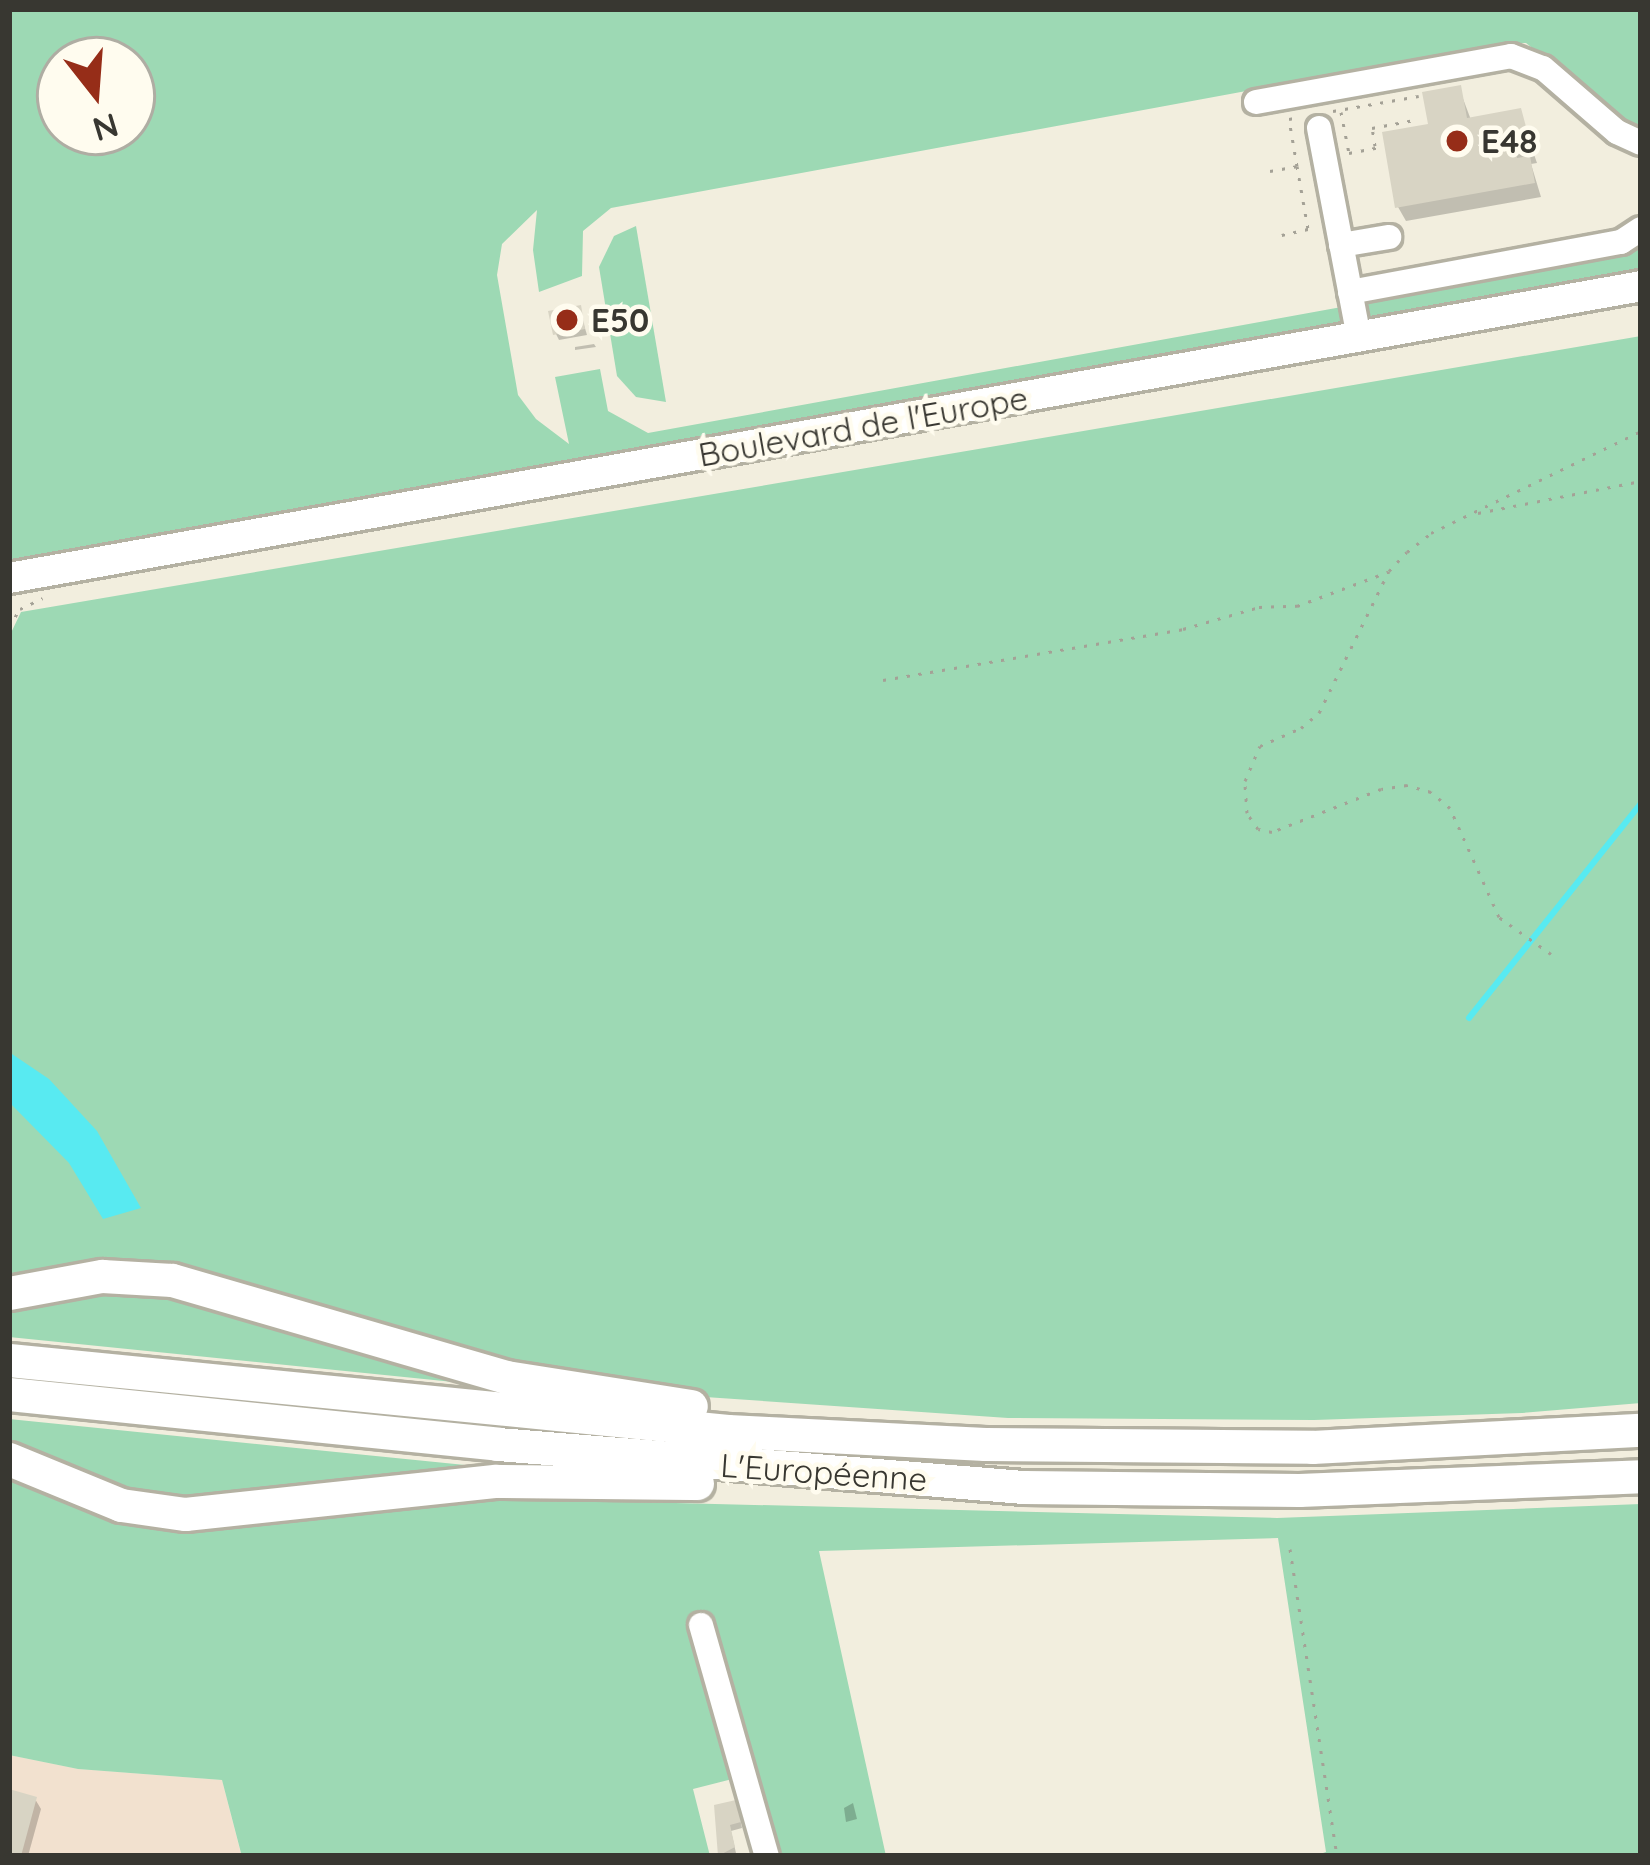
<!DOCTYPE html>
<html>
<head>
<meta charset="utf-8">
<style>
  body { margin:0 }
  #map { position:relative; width:1650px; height:1865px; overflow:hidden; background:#f2eede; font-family:Quicksand,sans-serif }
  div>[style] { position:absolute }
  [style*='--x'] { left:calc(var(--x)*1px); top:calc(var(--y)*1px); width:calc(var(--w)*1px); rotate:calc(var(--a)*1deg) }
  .commercial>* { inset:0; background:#f2e1cf }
  .green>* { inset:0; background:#9dd9b4 }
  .water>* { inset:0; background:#58eaf1 }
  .shadow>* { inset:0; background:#0003 }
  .stream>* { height:6px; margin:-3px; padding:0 3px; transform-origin:3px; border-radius:3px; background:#58eaf1 }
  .building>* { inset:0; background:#d8d4c4 }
  .path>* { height:3px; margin-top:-1.5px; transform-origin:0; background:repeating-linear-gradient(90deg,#a4a196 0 3px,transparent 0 12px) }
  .roads { filter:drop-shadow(3px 0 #b4b1a2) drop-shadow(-3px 0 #b4b1a2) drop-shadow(0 3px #b4b1a2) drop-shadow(0 -3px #b4b1a2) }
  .minor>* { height:24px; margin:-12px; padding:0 12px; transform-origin:12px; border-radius:12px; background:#fff }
  .major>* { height:30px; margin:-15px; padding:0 15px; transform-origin:15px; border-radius:15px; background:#fff }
  .highway>* { height:33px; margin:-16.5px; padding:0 16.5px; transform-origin:16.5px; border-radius:16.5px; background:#fff }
  .dots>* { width:33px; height:33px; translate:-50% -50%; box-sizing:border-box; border:6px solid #fffcef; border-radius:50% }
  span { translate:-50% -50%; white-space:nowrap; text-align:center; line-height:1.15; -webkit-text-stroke:9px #fffcef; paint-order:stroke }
  .poi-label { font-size:33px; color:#383731; font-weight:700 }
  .left { translate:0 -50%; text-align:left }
  .street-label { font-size:33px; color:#383731 }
  .frame { position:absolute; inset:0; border:12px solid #383731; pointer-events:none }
  .north { position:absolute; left:36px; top:36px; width:120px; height:120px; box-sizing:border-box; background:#fffcef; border:3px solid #afada3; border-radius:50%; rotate:163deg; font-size:33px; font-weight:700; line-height:48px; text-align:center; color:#383731 }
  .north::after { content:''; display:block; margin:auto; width:42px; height:54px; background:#962d18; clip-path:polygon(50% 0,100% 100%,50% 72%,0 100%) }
</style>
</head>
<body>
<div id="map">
  <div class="commercial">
    <div style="clip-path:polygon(9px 1755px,79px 1769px,222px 1780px,241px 1854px,9px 1856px)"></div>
  </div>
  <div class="green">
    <div style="clip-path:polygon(evenodd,9px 9px,1641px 9px,1641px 126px,1616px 115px,1526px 43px,1507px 43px,611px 208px,583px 231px,582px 276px,539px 292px,533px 250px,537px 210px,502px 244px,497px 275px,518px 395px,536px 419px,569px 444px,555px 377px,600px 369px,608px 411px,648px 433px,1606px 259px,1641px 243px,1641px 277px,9px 566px,9px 9px,60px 60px,132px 60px,132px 132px,60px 132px,60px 60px)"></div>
    <div style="clip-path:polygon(636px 226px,666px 402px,636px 397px,617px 376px,599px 267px,614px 236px)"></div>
    <div style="clip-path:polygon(1641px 336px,1641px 1403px,1522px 1413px,1314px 1420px,1008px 1418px,661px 1394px,455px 1354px,188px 1273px,9px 1284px,9px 637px,21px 612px)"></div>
    <div style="clip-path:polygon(160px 1287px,523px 1389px,9px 1337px,9px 1300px)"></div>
    <div style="clip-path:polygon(9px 1419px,475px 1466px,479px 1498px,1277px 1518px,1641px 1504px,1641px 1856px,1314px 1856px,1326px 1852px,1278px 1538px,819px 1551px,886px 1856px,772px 1856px,748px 1775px,693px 1789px,710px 1856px,235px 1856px,241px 1853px,222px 1780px,78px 1769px,9px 1755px)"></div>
  </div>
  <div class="water">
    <div style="clip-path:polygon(9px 1052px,49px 1079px,97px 1131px,141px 1208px,103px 1219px,69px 1163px,9px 1102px)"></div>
  </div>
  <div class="shadow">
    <div style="clip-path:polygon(1459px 88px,1471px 120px,1519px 111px,1537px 163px,1531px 164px,1541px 197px,1406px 221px,1398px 207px,1432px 126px)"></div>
    <div style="clip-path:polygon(579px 308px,587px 335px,559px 340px,556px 334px)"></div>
    <div style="clip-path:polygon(594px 344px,596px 347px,575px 350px,575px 347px)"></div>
    <div style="clip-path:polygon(9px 1792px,35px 1799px,41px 1809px,28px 1856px,9px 1856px)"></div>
    <div style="clip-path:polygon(853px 1803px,857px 1819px,846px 1822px,844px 1808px)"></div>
    <div style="clip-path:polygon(717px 1807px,738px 1809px,742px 1828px,731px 1831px,736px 1853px,723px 1855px,720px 1849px)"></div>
  </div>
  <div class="stream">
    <div style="--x:1469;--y:1018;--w:275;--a:-51.3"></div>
  </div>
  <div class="building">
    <div style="clip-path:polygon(1461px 85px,1467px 118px,1521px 108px,1532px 149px,1516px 152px,1517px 158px,1530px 156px,1535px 183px,1395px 208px,1382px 132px,1428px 124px,1422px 92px)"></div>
    <div style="clip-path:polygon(581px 305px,585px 329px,553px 335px,548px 311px)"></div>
    <div style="clip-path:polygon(9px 1789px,37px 1797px,21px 1856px,9px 1856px)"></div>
    <div style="clip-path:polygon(736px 1800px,741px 1822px,730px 1825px,735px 1847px,718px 1856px,714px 1805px)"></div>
  </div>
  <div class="path">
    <div style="--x:1333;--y:111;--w:87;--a:-9.9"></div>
    <div style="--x:1341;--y:112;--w:42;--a:79"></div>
    <div style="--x:1349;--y:153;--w:33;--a:-11"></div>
    <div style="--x:1375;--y:146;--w:18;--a:-99"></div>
    <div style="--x:1372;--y:128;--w:43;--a:-10.8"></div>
    <div style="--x:1297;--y:166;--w:48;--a:-99.7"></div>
    <div style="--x:1289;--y:119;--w:11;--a:-10"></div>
    <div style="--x:1270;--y:171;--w:27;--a:-10"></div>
    <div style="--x:1297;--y:166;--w:64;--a:80.1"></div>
    <div style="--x:1308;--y:229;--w:27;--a:167"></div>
    <div style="--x:1478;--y:513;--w:166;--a:-11.1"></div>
    <div style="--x:9;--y:627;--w:21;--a:-59"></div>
    <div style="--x:20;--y:609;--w:25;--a:-26"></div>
    <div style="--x:883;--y:680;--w:304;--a:-9.6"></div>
    <div style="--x:1183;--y:629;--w:79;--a:-16.1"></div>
    <div style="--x:1259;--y:607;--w:38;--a:-2"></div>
    <div style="--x:1297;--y:606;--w:97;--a:-20.5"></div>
    <div style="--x:1551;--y:954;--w:64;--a:-144.6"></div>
    <div style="--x:1499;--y:917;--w:120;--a:-114.2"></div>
    <div style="--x:1450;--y:808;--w:25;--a:-140"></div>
    <div style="--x:1431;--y:792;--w:25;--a:-164"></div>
    <div style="--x:1407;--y:785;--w:26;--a:171"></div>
    <div style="--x:1381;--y:789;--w:117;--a:158.5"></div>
    <div style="--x:1272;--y:832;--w:14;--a:-168"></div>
    <div style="--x:1258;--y:829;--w:19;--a:-125"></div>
    <div style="--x:1247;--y:813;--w:32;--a:-94"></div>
    <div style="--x:1245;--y:781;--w:38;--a:-67"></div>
    <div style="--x:1260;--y:746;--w:45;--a:-23.7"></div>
    <div style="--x:1301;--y:728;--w:23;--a:-40"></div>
    <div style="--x:1319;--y:713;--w:158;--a:-63.8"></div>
    <div style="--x:1389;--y:571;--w:26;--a:-47"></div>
    <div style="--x:1407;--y:552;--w:31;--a:-38"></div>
    <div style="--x:1431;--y:533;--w:233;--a:-25.9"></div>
    <div style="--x:1290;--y:1549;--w:311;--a:81.3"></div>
  </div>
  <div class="roads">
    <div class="minor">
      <div style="--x:1256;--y:102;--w:259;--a:-10.2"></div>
      <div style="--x:1511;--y:56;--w:34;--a:21"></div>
      <div style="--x:1543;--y:68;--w:98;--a:40.9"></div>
      <div style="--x:1617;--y:132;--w:26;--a:25"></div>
      <div style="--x:1319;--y:128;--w:213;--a:79.2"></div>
      <div style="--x:1341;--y:245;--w:49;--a:-9.5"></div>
      <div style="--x:1350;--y:292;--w:276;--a:-10.5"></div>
      <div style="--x:1621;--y:242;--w:24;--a:-33"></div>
      <div style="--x:701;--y:1625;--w:240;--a:74.1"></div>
    </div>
    <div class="major">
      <div style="--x:9;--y:578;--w:1658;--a:-10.14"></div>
    </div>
    <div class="highway">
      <div style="--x:9;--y:1293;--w:95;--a:-10.4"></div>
      <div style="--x:102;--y:1276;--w:70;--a:3.3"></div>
      <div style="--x:172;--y:1280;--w:348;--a:16.2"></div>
      <div style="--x:506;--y:1377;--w:187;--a:8.9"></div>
      <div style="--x:9;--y:1360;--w:722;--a:5.64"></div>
      <div style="--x:728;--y:1431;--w:257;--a:2.9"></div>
      <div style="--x:985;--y:1444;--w:327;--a:0.5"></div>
      <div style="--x:1312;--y:1447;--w:329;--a:-3"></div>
      <div style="--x:9;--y:1394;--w:492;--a:5.8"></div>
      <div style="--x:498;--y:1444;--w:527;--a:4.68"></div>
      <div style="--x:1023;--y:1487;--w:276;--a:0.6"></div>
      <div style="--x:1299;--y:1490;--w:342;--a:-2.3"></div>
      <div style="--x:9;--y:1459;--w:121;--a:22.3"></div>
      <div style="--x:121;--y:1505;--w:65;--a:8"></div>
      <div style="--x:185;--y:1514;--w:313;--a:-6.1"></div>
      <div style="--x:496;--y:1481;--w:201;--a:0.6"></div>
    </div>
  </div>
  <div class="dots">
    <div style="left:1457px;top:141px;background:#962d18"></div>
    <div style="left:567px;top:320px;background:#962d18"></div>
  </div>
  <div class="poi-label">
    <span class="left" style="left:1481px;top:141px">E48</span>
    <span class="left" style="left:591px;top:320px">E50</span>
  </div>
  <div class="street-label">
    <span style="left:863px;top:426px;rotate:-10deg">Boulevard de l'Europe</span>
    <span style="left:824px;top:1472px;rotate:4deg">L'Européenne</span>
  </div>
  <div class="frame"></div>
  <div class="north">N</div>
</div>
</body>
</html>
